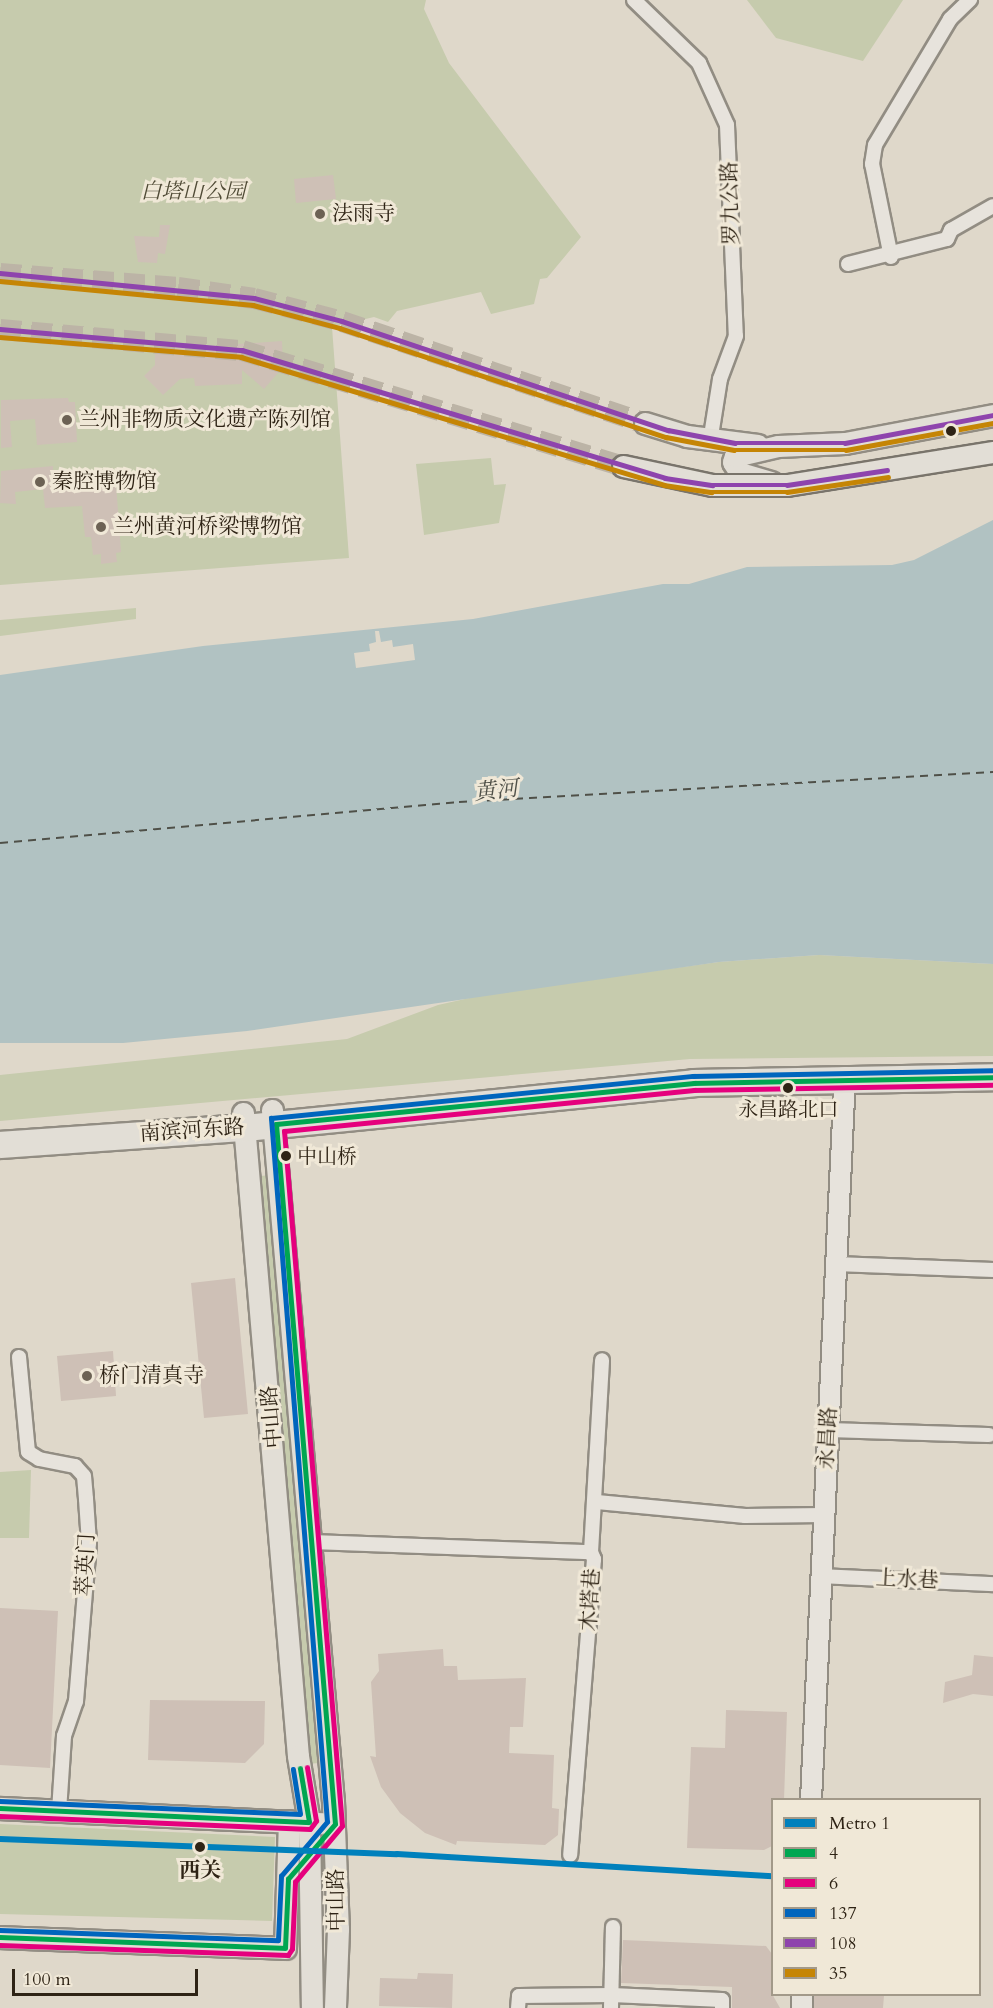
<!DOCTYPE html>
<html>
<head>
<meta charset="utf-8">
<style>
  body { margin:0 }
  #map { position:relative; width:993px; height:2008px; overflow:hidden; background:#dfd8ca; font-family:Cardo,"Noto Serif SC",serif }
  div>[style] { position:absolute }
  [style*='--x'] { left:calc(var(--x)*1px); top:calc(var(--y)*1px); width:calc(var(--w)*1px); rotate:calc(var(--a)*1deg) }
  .green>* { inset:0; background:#c6cbad }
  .water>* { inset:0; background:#b1c2c2 }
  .pier>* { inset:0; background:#dfd8ca }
  .ferry>* { height:1.5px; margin-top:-0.75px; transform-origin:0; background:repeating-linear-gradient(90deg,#4f5048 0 8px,transparent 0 14px) }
  .building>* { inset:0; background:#cec0b6 }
  .primary-tunnel>* { height:21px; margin-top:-10.5px; transform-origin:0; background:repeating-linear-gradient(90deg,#bcb4a6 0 21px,transparent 0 31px) }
  .roads { filter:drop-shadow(2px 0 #928d83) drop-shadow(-2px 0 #928d83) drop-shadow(0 2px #928d83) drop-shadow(0 -2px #928d83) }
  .street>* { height:14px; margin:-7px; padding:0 7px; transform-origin:7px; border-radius:7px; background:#e7e3dc }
  .secondary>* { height:20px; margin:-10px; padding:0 10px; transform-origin:10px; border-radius:10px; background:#e7e3dc }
  .primary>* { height:21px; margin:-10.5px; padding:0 10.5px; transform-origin:10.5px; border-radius:10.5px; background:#e2ded6 }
  .highway>* { height:26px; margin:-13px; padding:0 13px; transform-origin:13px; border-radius:13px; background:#e2ded6 }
  .bridges { filter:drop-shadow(2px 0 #79746b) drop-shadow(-2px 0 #79746b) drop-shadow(0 2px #79746b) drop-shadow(0 -2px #79746b) }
  .primary-bridge>* { height:21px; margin:-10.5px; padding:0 10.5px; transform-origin:10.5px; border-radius:10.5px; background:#e2ded6 }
  .bus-1>* { height:4.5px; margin:-2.25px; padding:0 2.25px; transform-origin:2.25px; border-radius:2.25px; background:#00a651 }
  .bus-2>* { height:4.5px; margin:-2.25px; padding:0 2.25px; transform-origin:2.25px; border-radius:2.25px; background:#e5007d }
  .bus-3>* { height:4.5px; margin:-2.25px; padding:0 2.25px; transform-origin:2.25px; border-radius:2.25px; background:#0065bd }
  .bus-4>* { height:4.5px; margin:-2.25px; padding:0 2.25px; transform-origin:2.25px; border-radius:2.25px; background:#8e44ad }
  .bus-5>* { height:4.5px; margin:-2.25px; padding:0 2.25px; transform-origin:2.25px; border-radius:2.25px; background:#c58505 }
  .metro-1>* { height:6px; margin:-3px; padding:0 3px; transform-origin:3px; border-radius:3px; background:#0080bc }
  .dots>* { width:16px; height:16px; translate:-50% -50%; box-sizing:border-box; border:3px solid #f0e8d7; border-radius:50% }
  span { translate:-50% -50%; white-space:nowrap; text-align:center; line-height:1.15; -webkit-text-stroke:6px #f0e8d7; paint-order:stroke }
  .bus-label { font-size:20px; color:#2e2315 }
  .left { translate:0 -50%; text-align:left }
  .park-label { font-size:21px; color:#4f4a35; font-style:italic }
  .street-label { font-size:21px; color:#2e2315 }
  .poi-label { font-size:21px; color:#2e2315 }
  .stop-label { font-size:21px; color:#2e2315; font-weight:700 }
  .water-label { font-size:22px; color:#4f5048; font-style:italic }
  .legend { position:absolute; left:771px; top:1798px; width:210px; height:198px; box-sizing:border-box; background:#f0e8d7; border:2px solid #a29989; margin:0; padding:8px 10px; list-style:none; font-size:18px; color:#2e2315 }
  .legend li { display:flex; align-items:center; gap:12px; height:30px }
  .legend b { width:30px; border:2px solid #a29989 }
  .scale { position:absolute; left:12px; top:1969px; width:186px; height:27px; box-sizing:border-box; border:3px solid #2e2315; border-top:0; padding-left:8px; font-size:18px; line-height:21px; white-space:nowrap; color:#2e2315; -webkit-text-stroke:4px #f0e8d7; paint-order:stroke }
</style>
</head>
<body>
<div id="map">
  <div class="green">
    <div style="clip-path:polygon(0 0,426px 0,424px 9px,449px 63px,581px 237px,547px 278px,540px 279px,534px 304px,491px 314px,481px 292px,397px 311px,388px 322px,374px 317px,332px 327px,349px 558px,0 585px)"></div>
    <div style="clip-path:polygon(747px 0,903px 0,863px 61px,776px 38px)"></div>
    <div style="clip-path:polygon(491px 458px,494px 485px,506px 484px,499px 523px,424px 535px,416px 464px)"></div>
    <div style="clip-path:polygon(136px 608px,136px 619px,0 636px,0 620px)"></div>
    <div style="clip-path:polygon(819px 955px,993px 964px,993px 1056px,690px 1059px,0 1121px,0 1075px,347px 1039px,438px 1005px,492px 993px,719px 962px)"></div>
    <div style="clip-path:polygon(273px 1175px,319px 1763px,307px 1764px,260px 1176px)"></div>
    <div style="clip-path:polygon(31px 1470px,29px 1538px,0 1538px,0 1472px)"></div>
    <div style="clip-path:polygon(0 1824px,275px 1837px,272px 1921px,0 1914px)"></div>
  </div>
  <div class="water">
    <div style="clip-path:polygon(993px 520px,993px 964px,819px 955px,719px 962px,247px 1031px,123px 1043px,0 1043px,0 675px,203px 646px,473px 619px,663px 584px,689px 584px,747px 567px,892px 565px,914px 560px)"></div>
  </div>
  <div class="pier">
    <div style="clip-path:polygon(375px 631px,379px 631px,381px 642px,392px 640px,393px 647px,413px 644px,415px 660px,356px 668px,354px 653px,370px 651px,369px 644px,376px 642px)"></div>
  </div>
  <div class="ferry">
    <div style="--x:0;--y:843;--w:461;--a:-5.1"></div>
    <div style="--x:459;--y:802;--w:535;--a:-3.22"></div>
  </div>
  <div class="building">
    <div style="clip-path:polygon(333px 175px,336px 199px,296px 203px,294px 179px)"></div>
    <div style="clip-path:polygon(160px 225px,170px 225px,165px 254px,158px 253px,157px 263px,138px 262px,134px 236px,159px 237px)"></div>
    <div style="clip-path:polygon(282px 341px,283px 367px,264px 389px,242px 370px,242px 384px,195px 386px,194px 378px,180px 379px,163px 395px,144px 376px,155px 365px,155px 350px)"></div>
    <div style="clip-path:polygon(68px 398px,69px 402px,75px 402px,77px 442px,37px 445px,35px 419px,10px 421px,12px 447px,1px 448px,1px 400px)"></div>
    <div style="clip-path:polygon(53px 466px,53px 473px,78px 471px,80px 487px,116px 484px,121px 552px,116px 553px,117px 562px,101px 564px,101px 554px,93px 555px,91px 537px,85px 537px,82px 506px,45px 508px,43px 489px,15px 492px,16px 504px,0 503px,1px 471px)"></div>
    <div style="clip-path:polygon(235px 1278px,248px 1414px,204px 1418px,191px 1283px)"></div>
    <div style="clip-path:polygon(113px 1351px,116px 1396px,61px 1401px,57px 1356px)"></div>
    <div style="clip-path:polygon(0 1608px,58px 1611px,50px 1768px,0 1765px)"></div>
    <div style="clip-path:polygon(443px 1649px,444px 1666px,457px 1666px,458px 1680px,526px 1678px,523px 1727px,510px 1727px,509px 1753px,554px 1755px,552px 1808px,559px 1809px,558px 1835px,545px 1845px,457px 1841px,456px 1845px,425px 1833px,400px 1813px,381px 1787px,370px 1756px,376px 1757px,371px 1682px,379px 1671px,378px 1654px)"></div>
    <div style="clip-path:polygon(974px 1655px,993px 1657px,993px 1696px,973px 1694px,943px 1703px,945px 1682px,972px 1675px)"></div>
    <div style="clip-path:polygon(150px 1700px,265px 1701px,264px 1744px,245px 1763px,148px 1760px)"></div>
    <div style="clip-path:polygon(726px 1710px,787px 1712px,784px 1800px,772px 1800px,772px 1846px,764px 1850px,687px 1848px,691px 1747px,725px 1748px)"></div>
    <div style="clip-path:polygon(623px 1940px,766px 1946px,772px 1954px,771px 1992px,780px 2008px,732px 2008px,732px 1987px,621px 1983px)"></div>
    <div style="clip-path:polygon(418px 1973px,453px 1974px,452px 2008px,379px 2006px,380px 1978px,417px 1979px)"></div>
    <div style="clip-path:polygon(814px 1995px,884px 1995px,883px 2008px,814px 2008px)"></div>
  </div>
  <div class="primary-tunnel">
    <div style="--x:0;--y:273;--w:179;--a:4.5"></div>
    <div style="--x:178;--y:287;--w:77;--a:8.2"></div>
    <div style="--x:254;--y:298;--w:91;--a:14.6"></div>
    <div style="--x:342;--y:321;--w:320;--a:18.6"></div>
    <div style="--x:0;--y:329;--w:243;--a:5"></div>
    <div style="--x:242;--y:350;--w:398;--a:16.9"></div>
  </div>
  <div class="roads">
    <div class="street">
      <div style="--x:634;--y:0;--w:91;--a:44.1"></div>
      <div style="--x:699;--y:63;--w:68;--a:65.7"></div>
      <div style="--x:727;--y:125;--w:211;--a:87.6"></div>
      <div style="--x:736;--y:336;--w:46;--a:110.4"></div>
      <div style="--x:720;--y:379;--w:58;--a:99"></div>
      <div style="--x:891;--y:257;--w:95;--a:-101.5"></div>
      <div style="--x:872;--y:164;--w:19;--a:-81"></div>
      <div style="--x:875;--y:145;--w:147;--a:-59.2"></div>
      <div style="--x:950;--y:19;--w:28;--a:-44"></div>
      <div style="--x:848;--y:264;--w:102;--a:-14.2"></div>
      <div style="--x:947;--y:239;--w:10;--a:-66"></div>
      <div style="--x:951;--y:230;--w:48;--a:-29.7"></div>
      <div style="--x:836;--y:1264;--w:157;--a:2.2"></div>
      <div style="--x:19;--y:1357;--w:95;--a:84.6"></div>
      <div style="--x:28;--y:1452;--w:13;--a:32"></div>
      <div style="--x:39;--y:1459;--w:37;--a:11"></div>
      <div style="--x:75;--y:1466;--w:13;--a:48"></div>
      <div style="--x:84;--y:1476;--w:23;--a:85"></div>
      <div style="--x:86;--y:1499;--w:44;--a:86.1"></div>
      <div style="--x:89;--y:1543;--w:159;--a:94.7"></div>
      <div style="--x:76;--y:1701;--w:37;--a:109"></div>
      <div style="--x:64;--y:1736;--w:75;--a:93.8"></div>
      <div style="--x:828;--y:1430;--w:161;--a:1.8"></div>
      <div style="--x:597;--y:1502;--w:149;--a:5.4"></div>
      <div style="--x:745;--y:1516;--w:78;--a:-0.7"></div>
      <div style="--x:312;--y:1542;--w:279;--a:2.1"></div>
      <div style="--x:591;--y:1552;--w:8;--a:67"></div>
      <div style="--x:594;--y:1559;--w:297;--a:94.6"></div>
      <div style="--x:591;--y:1552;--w:192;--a:-86.7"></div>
      <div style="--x:821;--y:1576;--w:172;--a:2.7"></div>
      <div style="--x:518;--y:2008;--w:12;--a:-85"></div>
      <div style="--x:519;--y:1996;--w:93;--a:-0.6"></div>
      <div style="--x:612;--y:1995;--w:110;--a:2.6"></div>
      <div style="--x:722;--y:2000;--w:8;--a:90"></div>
      <div style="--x:611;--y:2008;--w:81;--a:-88.6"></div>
    </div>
    <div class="secondary">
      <div style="--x:811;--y:1800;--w:724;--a:-87.31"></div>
      <div style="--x:802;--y:2008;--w:14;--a:-90"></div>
    </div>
    <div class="primary">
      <div style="--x:645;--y:423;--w:44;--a:17.2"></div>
      <div style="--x:687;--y:436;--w:71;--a:7.3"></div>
      <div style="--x:771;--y:482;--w:32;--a:-164"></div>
      <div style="--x:740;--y:473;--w:13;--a:-122"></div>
      <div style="--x:733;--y:462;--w:6;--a:-72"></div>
      <div style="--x:735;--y:456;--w:44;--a:-13.1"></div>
      <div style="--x:778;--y:446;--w:67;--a:-2.6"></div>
      <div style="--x:845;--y:443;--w:151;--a:-10.7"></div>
      <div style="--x:272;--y:1110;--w:694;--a:84.96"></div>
      <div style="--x:333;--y:1801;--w:128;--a:87.8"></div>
      <div style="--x:338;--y:1929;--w:79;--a:92.2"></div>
      <div style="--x:243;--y:1113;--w:645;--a:85.11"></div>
      <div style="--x:298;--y:1756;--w:67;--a:80.5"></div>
      <div style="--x:309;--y:1822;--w:186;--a:89.1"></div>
      <div style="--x:0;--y:1808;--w:322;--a:2.7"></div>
      <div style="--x:0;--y:1937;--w:285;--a:2.2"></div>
      <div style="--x:285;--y:1948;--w:127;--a:-88.2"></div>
    </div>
    <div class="highway">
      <div style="--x:0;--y:1145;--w:247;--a:-4"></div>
      <div style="--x:246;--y:1128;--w:450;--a:-5.7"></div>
      <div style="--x:694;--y:1083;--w:299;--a:-1.1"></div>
    </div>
  </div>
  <div class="bridges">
    <div class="primary-bridge">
      <div style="--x:623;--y:466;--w:91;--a:12.1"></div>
      <div style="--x:712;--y:485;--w:75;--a:0"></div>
      <div style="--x:787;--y:485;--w:209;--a:-9.1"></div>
    </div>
  </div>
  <div class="bus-1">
    <div style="--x:0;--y:1808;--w:309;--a:2.6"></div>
    <div style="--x:309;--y:1822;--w:54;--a:-99.6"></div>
    <div style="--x:0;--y:1937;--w:285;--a:2.2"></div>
    <div style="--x:285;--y:1948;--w:69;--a:-87.5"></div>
    <div style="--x:288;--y:1879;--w:72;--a:-49.5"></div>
    <div style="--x:335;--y:1824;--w:702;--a:-94.82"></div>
    <div style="--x:276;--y:1124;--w:420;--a:-5.6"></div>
    <div style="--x:694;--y:1083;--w:299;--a:-1.1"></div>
  </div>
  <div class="bus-2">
    <div style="--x:0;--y:1816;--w:310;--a:2.4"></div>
    <div style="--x:310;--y:1829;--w:10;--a:-53"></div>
    <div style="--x:316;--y:1821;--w:54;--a:-99.6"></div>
    <div style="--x:0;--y:1945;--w:288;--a:2"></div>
    <div style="--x:288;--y:1955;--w:7;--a:-56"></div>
    <div style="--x:292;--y:1949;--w:67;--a:-87.4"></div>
    <div style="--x:295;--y:1882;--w:73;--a:-50"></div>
    <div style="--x:342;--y:1826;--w:697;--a:-94.77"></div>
    <div style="--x:284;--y:1131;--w:412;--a:-5.7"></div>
    <div style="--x:694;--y:1090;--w:299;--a:-1"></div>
  </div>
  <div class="bus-3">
    <div style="--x:0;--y:1801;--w:300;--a:2.5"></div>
    <div style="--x:300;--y:1814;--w:45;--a:-99"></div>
    <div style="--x:0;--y:1930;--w:278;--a:2.1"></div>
    <div style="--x:278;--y:1940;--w:64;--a:-87.3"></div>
    <div style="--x:281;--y:1876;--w:71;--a:-49.6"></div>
    <div style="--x:327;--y:1822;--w:706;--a:-94.55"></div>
    <div style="--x:271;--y:1118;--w:424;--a:-5.7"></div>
    <div style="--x:693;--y:1076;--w:300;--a:-1.1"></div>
  </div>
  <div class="bus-4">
    <div style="--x:0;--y:273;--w:255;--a:5.6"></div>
    <div style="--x:254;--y:298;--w:91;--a:14.6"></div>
    <div style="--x:342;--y:321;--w:344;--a:18.5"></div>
    <div style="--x:668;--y:430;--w:68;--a:11"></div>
    <div style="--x:735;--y:443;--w:110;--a:0"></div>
    <div style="--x:845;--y:443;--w:151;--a:-10.7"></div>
    <div style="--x:0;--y:329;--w:243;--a:5"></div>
    <div style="--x:242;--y:350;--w:442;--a:16.8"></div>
    <div style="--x:665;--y:478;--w:48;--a:8.5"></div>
    <div style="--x:712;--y:485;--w:75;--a:0"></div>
    <div style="--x:787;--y:485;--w:101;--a:-8.5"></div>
  </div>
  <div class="bus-5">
    <div style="--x:0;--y:281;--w:254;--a:5.4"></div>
    <div style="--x:253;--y:305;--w:90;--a:14.8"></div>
    <div style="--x:340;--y:328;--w:344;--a:18.5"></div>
    <div style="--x:666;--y:437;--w:69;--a:10.8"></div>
    <div style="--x:734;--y:450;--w:112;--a:0"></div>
    <div style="--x:846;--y:450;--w:149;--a:-10.4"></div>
    <div style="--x:0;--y:337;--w:242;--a:4.7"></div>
    <div style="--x:241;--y:357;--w:442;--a:16.8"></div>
    <div style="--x:664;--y:485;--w:48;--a:8.5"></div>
    <div style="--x:711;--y:492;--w:76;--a:0"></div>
    <div style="--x:787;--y:492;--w:102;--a:-8.4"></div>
  </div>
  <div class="metro-1">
    <div style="--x:0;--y:1839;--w:397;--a:2.2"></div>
    <div style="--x:397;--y:1854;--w:376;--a:3.4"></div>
  </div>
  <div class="dots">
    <div style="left:320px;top:214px;background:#6c6254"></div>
    <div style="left:67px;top:420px;background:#6c6254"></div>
    <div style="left:951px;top:431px;background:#2e2315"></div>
    <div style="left:40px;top:482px;background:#6c6254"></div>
    <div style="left:101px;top:527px;background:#6c6254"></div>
    <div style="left:788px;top:1088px;background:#2e2315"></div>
    <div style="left:286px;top:1156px;background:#2e2315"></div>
    <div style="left:87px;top:1376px;background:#6c6254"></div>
    <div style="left:200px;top:1847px;background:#2e2315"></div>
  </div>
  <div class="bus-label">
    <span style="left:788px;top:1109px">永昌路北口</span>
    <span class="left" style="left:297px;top:1156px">中山桥</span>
  </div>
  <div class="park-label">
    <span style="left:193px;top:192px">白塔山公园</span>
  </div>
  <div class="street-label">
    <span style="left:731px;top:203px;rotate:-92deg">罗九公路</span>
    <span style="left:192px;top:1131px;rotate:-4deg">南滨河东路</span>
    <span style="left:272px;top:1417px;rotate:-95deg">中山路</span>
    <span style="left:828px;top:1438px;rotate:-87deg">永昌路</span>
    <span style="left:86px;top:1565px;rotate:-87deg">萃英门</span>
    <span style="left:907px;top:1580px;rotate:3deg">上水巷</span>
    <span style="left:591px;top:1600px;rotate:-86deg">木塔巷</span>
    <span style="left:337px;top:1900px;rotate:-91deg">中山路</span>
  </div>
  <div class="poi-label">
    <span class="left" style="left:332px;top:214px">法雨寺</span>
    <span class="left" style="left:79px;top:420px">兰州非物质文化遗产陈列馆</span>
    <span class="left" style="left:52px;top:482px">秦腔博物馆</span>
    <span class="left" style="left:113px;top:527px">兰州黄河桥梁博物馆</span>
    <span class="left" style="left:99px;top:1376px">桥门清真寺</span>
  </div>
  <div class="stop-label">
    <span style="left:200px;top:1871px">西关</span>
  </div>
  <div class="water-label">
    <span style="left:496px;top:791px;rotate:-6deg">黄河</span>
  </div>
  <ul class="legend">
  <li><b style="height:8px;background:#0080bc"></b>Metro 1</li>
  <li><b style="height:8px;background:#00a651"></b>4</li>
  <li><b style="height:8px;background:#e5007d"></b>6</li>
  <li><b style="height:8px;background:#0065bd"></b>137</li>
  <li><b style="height:8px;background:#8e44ad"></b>108</li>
  <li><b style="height:8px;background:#c58505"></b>35</li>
  </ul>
  <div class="scale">100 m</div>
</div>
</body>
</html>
